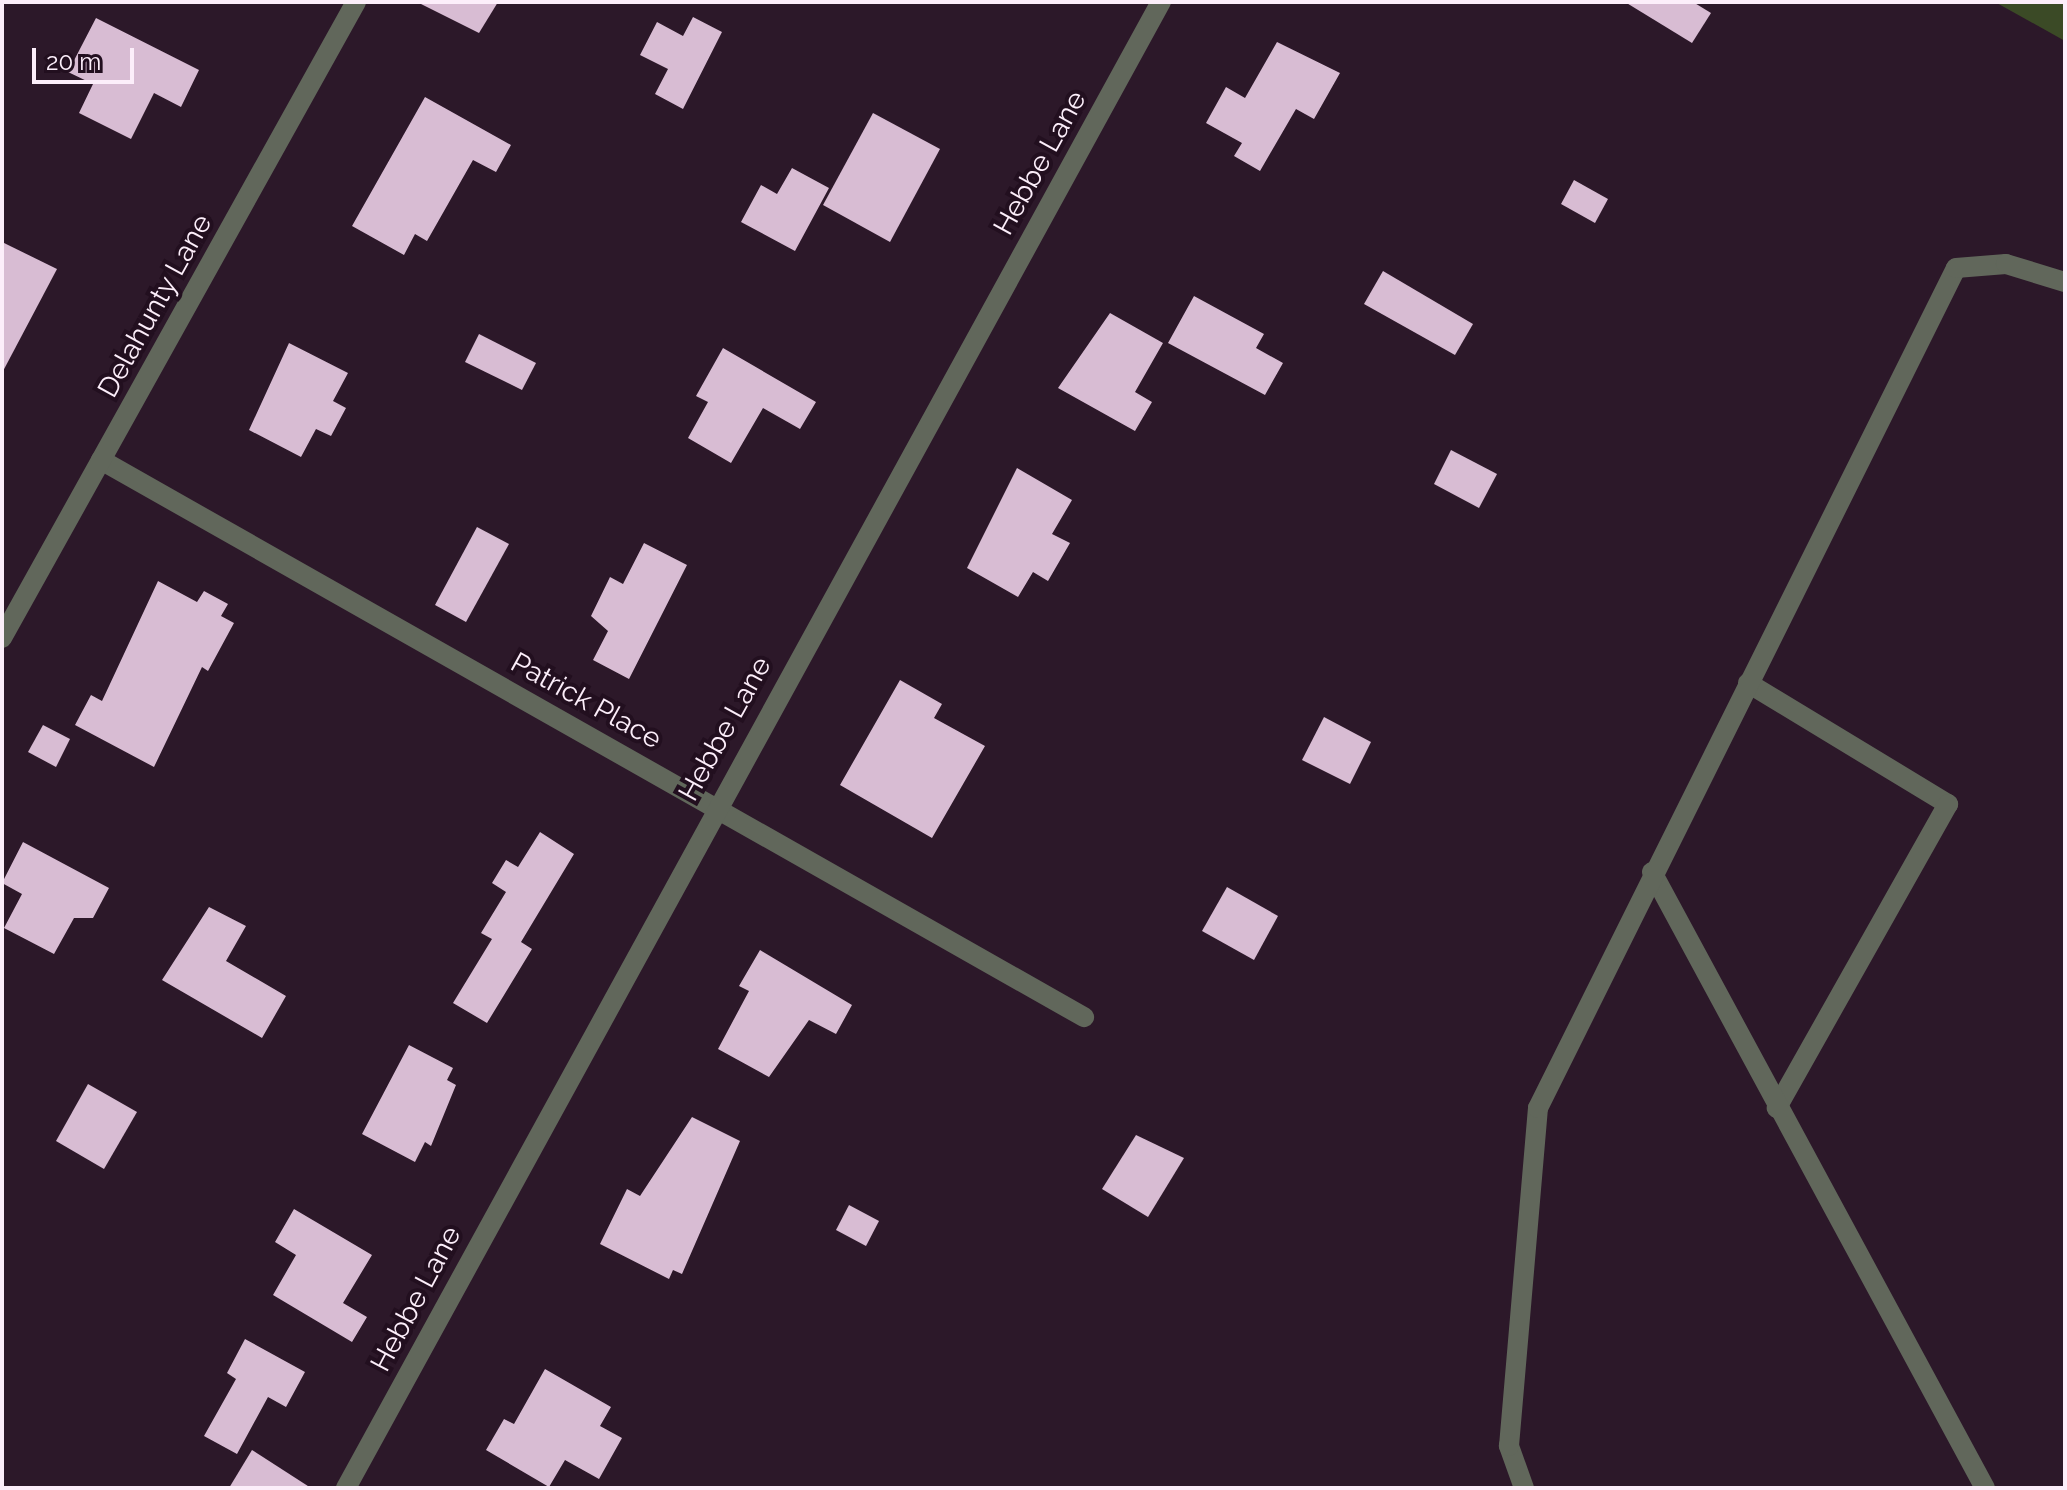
<!DOCTYPE html>
<html>
<head>
<meta charset="utf-8">
<style>
  body { margin:0 }
  #map { position:relative; width:2067px; height:1490px; overflow:hidden; background:#2c1829; font-family:Raleway,sans-serif }
  div>[style] { position:absolute }
  [style*='--x'] { left:calc(var(--x)*1px); top:calc(var(--y)*1px); width:calc(var(--w)*1px); rotate:calc(var(--a)*1deg) }
  .green>* { inset:0; background:#3b4a26 }
  .building>* { inset:0; background:#d8bcd3 }
  .minor>* { height:20px; margin:-10px; padding:0 10px; transform-origin:10px; border-radius:10px; background:#61675b }
  span { translate:-50% -50%; white-space:nowrap; text-align:center; line-height:1.15; -webkit-text-stroke:8px #220f1f; paint-order:stroke }
  .street-label { font-size:28px; color:#fceefa }
  .frame { position:absolute; inset:0; border:4px solid #fceefa; pointer-events:none }
  .scale { position:absolute; left:32px; top:48px; width:102px; height:36px; box-sizing:border-box; border:4px solid #fceefa; border-top:0; padding-left:10px; font-size:24px; line-height:28px; white-space:nowrap; color:#fceefa; -webkit-text-stroke:6px #220f1f; paint-order:stroke }
</style>
</head>
<body>
<div id="map">
  <div class="green">
    <div style="clip-path:polygon(1995px 2px,2065px 2px,2065px 41px)"></div>
  </div>
  <div class="building">
    <div style="clip-path:polygon(417px 2px,498px 2px,479px 33px)"></div>
    <div style="clip-path:polygon(1625px 2px,1693px 2px,1711px 13px,1692px 43px)"></div>
    <div style="clip-path:polygon(693px 17px,722px 32px,683px 109px,655px 94px,668px 69px,640px 55px,657px 22px,683px 36px)"></div>
    <div style="clip-path:polygon(96px 18px,199px 70px,181px 107px,154px 93px,131px 139px,79px 113px,93px 84px,68px 72px)"></div>
    <div style="clip-path:polygon(1277px 42px,1340px 73px,1314px 119px,1296px 109px,1260px 171px,1234px 156px,1242px 143px,1206px 123px,1226px 87px,1245px 98px)"></div>
    <div style="clip-path:polygon(425px 97px,511px 145px,496px 172px,473px 160px,427px 241px,415px 234px,404px 255px,352px 226px)"></div>
    <div style="clip-path:polygon(873px 113px,940px 149px,890px 242px,823px 205px)"></div>
    <div style="clip-path:polygon(792px 168px,829px 188px,795px 251px,741px 222px,761px 185px,777px 194px)"></div>
    <div style="clip-path:polygon(1574px 180px,1608px 199px,1595px 223px,1561px 204px)"></div>
    <div style="clip-path:polygon(2px 242px,57px 269px,2px 373px)"></div>
    <div style="clip-path:polygon(1383px 271px,1473px 324px,1455px 355px,1364px 304px)"></div>
    <div style="clip-path:polygon(1194px 296px,1264px 334px,1256px 348px,1283px 363px,1265px 395px,1168px 343px)"></div>
    <div style="clip-path:polygon(1110px 313px,1163px 343px,1135px 392px,1152px 402px,1135px 431px,1058px 388px)"></div>
    <div style="clip-path:polygon(479px 334px,536px 363px,522px 390px,465px 362px)"></div>
    <div style="clip-path:polygon(289px 343px,348px 373px,333px 401px,346px 408px,331px 436px,316px 429px,301px 457px,249px 430px)"></div>
    <div style="clip-path:polygon(723px 348px,816px 402px,800px 429px,763px 408px,731px 463px,688px 438px,708px 402px,696px 396px)"></div>
    <div style="clip-path:polygon(1451px 450px,1497px 474px,1479px 508px,1434px 484px)"></div>
    <div style="clip-path:polygon(1017px 468px,1072px 500px,1052px 534px,1070px 543px,1048px 581px,1033px 572px,1018px 597px,967px 568px)"></div>
    <div style="clip-path:polygon(477px 527px,509px 544px,466px 622px,435px 605px)"></div>
    <div style="clip-path:polygon(644px 543px,687px 565px,629px 679px,593px 660px,608px 631px,591px 616px,610px 577px,623px 584px)"></div>
    <div style="clip-path:polygon(158px 581px,197px 602px,204px 591px,228px 604px,221px 616px,234px 623px,208px 671px,202px 667px,154px 767px,75px 725px,91px 695px,102px 701px)"></div>
    <div style="clip-path:polygon(900px 680px,942px 704px,934px 718px,985px 746px,932px 838px,840px 785px)"></div>
    <div style="clip-path:polygon(1324px 717px,1371px 742px,1350px 784px,1302px 760px)"></div>
    <div style="clip-path:polygon(43px 725px,70px 739px,56px 767px,28px 752px)"></div>
    <div style="clip-path:polygon(540px 832px,574px 854px,521px 942px,532px 949px,487px 1023px,453px 1003px,492px 939px,481px 933px,506px 892px,492px 883px,506px 860px,518px 867px)"></div>
    <div style="clip-path:polygon(23px 842px,109px 888px,93px 918px,74px 918px,54px 954px,4px 928px,22px 894px,2px 883px)"></div>
    <div style="clip-path:polygon(1227px 887px,1278px 916px,1254px 960px,1202px 931px)"></div>
    <div style="clip-path:polygon(209px 907px,246px 926px,226px 961px,286px 996px,262px 1038px,162px 980px)"></div>
    <div style="clip-path:polygon(760px 950px,852px 1005px,836px 1034px,809px 1020px,769px 1077px,718px 1049px,749px 991px,739px 986px)"></div>
    <div style="clip-path:polygon(409px 1045px,453px 1068px,447px 1080px,456px 1085px,431px 1146px,425px 1142px,415px 1162px,362px 1134px)"></div>
    <div style="clip-path:polygon(88px 1084px,137px 1112px,104px 1169px,56px 1141px)"></div>
    <div style="clip-path:polygon(692px 1117px,740px 1141px,682px 1274px,673px 1270px,669px 1279px,600px 1244px,627px 1189px,640px 1196px)"></div>
    <div style="clip-path:polygon(1136px 1135px,1184px 1158px,1148px 1217px,1102px 1189px)"></div>
    <div style="clip-path:polygon(849px 1205px,879px 1221px,866px 1246px,836px 1230px)"></div>
    <div style="clip-path:polygon(294px 1209px,372px 1255px,343px 1303px,367px 1317px,352px 1342px,273px 1295px,296px 1255px,275px 1242px)"></div>
    <div style="clip-path:polygon(245px 1339px,305px 1372px,286px 1407px,268px 1397px,237px 1454px,204px 1436px,236px 1379px,227px 1373px)"></div>
    <div style="clip-path:polygon(545px 1369px,611px 1407px,600px 1426px,622px 1438px,599px 1479px,565px 1460px,549px 1487px,486px 1450px,504px 1419px,514px 1424px)"></div>
    <div style="clip-path:polygon(252px 1450px,311px 1488px,229px 1488px)"></div>
  </div>
  <div class="minor">
    <div style="--x:101;--y:460;--w:1130;--a:29.54"></div>
    <div style="--x:2;--y:638;--w:728;--a:-60.9"></div>
    <div style="--x:1748;--y:683;--w:234;--a:31.2"></div>
    <div style="--x:1948;--y:804;--w:349;--a:119.4"></div>
    <div style="--x:1652;--y:872;--w:700;--a:61.61"></div>
    <div style="--x:346;--y:1488;--w:1695;--a:-61.26"></div>
    <div style="--x:1524;--y:1488;--w:45;--a:-109.7"></div>
    <div style="--x:1509;--y:1446;--w:339;--a:-85.1"></div>
    <div style="--x:1538;--y:1108;--w:938;--a:-63.54"></div>
    <div style="--x:1956;--y:268;--w:50;--a:-4.6"></div>
    <div style="--x:2006;--y:264;--w:62;--a:17"></div>
  </div>
  <div class="street-label">
    <span style="left:1040px;top:163px;rotate:-61deg">Hebbe Lane</span>
    <span style="left:155px;top:306px;rotate:-61deg">Delahunty Lane</span>
    <span style="left:586px;top:701px;rotate:29deg">Patrick Place</span>
    <span style="left:725px;top:729px;rotate:-61deg">Hebbe Lane</span>
    <span style="left:416px;top:1299px;rotate:-62deg">Hebbe Lane</span>
  </div>
  <div class="frame"></div>
  <div class="scale">20 m</div>
</div>
</body>
</html>
